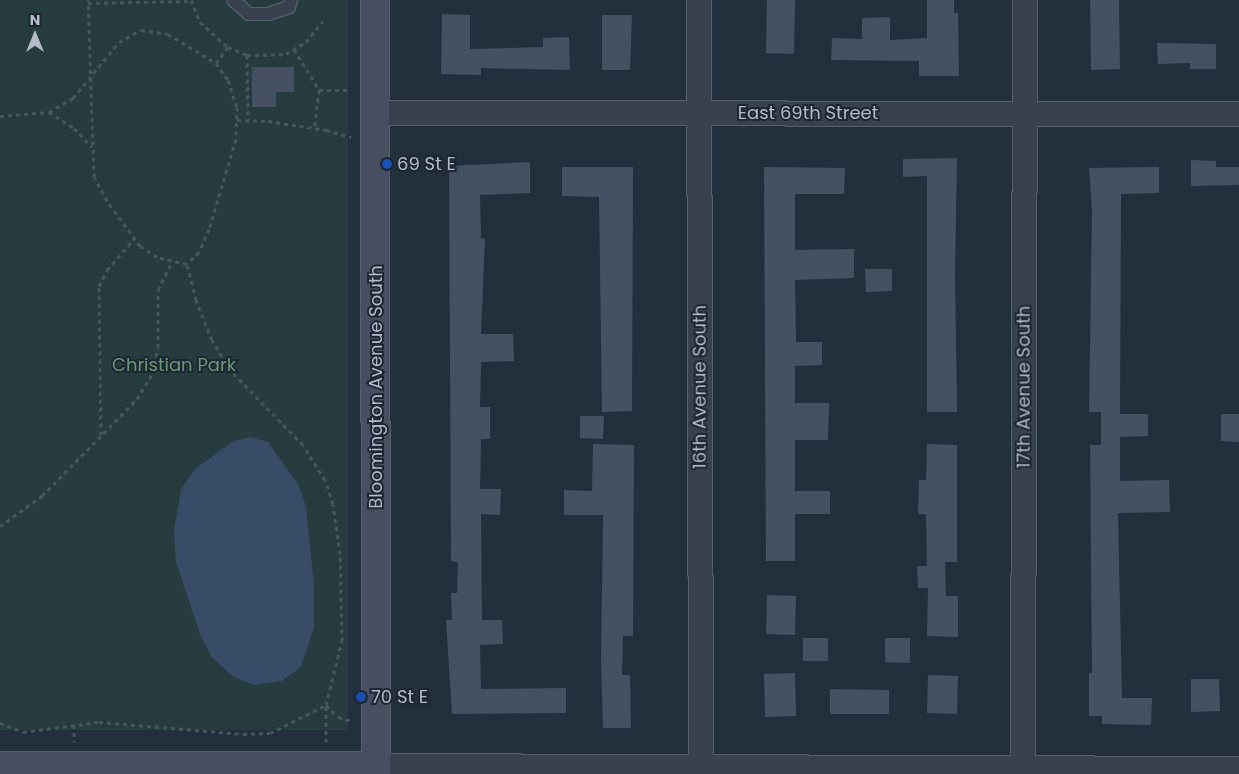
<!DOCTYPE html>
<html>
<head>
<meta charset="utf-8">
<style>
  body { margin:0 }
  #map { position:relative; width:1239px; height:774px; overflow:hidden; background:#242f3e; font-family:Poppins,sans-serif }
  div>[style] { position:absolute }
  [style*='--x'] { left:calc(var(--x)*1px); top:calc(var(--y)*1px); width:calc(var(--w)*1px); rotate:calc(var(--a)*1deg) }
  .green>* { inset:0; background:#263c3f }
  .water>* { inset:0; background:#394c67 }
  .building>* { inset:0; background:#455162 }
  .path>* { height:3px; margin-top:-1.5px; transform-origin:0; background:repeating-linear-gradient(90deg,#44595c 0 4px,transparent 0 8px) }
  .roads { filter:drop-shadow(1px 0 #565f6c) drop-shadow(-1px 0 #565f6c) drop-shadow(0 1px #565f6c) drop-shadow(0 -1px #565f6c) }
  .lane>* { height:12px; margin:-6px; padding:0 6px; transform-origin:6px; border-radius:6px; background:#38414e }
  .street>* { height:24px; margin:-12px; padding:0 12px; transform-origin:12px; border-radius:12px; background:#38414e }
  .secondary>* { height:28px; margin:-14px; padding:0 14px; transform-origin:14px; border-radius:14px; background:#465061 }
  .dots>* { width:14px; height:14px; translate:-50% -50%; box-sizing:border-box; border:2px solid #1d2633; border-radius:50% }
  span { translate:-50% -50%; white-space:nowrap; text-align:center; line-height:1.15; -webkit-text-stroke:4px #1d2633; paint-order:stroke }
  .street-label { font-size:18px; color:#b4bcc9 }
  .poi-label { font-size:18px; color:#b4bcc9 }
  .left { translate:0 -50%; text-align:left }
  .park-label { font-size:18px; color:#6b9a76 }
  .north { position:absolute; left:10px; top:10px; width:50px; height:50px; -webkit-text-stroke:4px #1d2633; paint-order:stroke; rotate:0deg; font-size:14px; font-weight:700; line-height:20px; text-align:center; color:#b4bcc9 }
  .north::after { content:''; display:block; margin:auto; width:18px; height:22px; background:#b4bcc9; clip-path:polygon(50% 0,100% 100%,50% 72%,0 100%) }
</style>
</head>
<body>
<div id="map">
  <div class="green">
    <div style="clip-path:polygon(0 0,348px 0,348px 730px,0 730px)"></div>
  </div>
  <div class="water">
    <div style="clip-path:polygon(251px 437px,268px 442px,298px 484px,306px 506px,314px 586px,314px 627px,301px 667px,282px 681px,254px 685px,232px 676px,211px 656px,201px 637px,176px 562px,174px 530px,181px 489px,195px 469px,233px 441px)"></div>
  </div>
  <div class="building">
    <div style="clip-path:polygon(767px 0,795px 0,794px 54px,766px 53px)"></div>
    <div style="clip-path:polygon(927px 0,954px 0,954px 13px,958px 13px,959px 76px,919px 76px,919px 61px,831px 60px,832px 38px,862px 39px,862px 18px,890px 17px,890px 40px,927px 38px)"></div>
    <div style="clip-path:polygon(1090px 0,1119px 0,1120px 69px,1091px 70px)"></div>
    <div style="clip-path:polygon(442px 14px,470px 15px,470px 49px,543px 47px,543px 38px,569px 37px,570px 70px,481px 68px,481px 75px,441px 74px)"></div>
    <div style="clip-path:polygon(602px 15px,632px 15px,630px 70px,602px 70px)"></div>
    <div style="clip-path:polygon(1157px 43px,1216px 44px,1216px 69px,1190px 69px,1190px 63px,1158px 64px)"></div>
    <div style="clip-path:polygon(252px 67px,294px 67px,294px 92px,276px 92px,276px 107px,252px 107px)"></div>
    <div style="clip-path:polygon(957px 158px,955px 275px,957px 412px,927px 412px,927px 176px,903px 177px,903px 159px)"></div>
    <div style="clip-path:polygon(1191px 160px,1216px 161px,1216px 167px,1239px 167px,1239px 185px,1191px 186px)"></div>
    <div style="clip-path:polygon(530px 162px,530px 193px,480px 195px,481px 239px,485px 238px,481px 334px,513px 334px,514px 361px,481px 362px,480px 407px,490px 407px,490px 439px,481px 439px,480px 489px,501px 489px,500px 515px,481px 514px,482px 620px,502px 620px,503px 644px,480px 645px,481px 689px,566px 688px,566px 713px,452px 714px,446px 620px,452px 620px,451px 593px,457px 593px,458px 562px,451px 561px,449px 166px)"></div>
    <div style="clip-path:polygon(562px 167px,633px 167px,632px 411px,602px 412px,599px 197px,562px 196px)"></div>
    <div style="clip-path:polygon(764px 167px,845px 168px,844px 194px,795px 194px,795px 250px,854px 249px,854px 278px,795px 280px,796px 342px,822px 342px,822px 365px,795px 366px,795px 403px,829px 403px,828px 440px,795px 440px,795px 491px,830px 491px,830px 514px,795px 514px,795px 561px,766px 561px)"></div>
    <div style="clip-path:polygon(1159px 167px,1159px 193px,1121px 194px,1120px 414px,1148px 414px,1148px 436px,1120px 437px,1120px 481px,1169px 480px,1170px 512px,1118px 513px,1122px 698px,1152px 698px,1151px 725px,1102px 724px,1102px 716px,1089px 716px,1089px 673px,1092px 673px,1090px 445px,1101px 445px,1101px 412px,1089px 412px,1092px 211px,1089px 168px)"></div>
    <div style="clip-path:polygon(865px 269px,892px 269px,892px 291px,866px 292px)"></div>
    <div style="clip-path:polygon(1221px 414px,1239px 414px,1239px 442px,1221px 441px)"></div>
    <div style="clip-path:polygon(580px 416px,604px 416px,603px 439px,580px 438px)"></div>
    <div style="clip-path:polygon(593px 444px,634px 445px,633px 636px,623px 636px,622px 675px,630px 675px,631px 728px,603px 728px,601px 658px,603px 515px,564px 515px,564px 490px,592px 491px)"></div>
    <div style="clip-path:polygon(927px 444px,957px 445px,957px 562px,945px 562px,946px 596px,958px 596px,958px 637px,927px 636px,928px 588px,918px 588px,917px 566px,927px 566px,926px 514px,918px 514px,919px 480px,926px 480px)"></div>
    <div style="clip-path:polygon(767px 595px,796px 596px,795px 635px,766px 634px)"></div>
    <div style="clip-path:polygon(803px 638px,828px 638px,828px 661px,803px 661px)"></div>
    <div style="clip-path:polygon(885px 638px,910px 638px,910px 663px,885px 662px)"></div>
    <div style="clip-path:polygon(795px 673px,796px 716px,765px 717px,764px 674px)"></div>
    <div style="clip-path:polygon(928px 675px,958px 676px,957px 714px,927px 713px)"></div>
    <div style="clip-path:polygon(1191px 679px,1219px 679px,1220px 711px,1191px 712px)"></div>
    <div style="clip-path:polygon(830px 689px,889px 690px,889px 714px,830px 714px)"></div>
  </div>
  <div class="path">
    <div style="--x:191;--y:0;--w:24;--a:68"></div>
    <div style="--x:200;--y:22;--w:38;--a:42"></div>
    <div style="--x:228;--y:47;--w:21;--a:23"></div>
    <div style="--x:247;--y:55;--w:39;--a:-1"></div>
    <div style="--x:286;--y:54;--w:23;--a:-31"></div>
    <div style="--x:306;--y:42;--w:26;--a:-51"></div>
    <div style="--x:88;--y:3;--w:103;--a:-1.1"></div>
    <div style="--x:294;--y:49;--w:48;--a:58.6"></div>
    <div style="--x:319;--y:90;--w:38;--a:97"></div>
    <div style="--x:247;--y:55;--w:65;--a:89.1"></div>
    <div style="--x:216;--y:63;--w:20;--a:-53"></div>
    <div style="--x:319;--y:90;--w:32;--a:0"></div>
    <div style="--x:49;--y:112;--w:30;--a:33"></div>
    <div style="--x:74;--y:128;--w:26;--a:47"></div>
    <div style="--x:0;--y:116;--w:49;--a:-4.7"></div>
    <div style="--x:49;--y:112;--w:28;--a:-30"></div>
    <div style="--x:73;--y:98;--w:72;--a:-50.6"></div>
    <div style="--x:119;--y:42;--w:25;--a:-29"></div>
    <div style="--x:141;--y:30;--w:27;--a:8"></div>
    <div style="--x:168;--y:34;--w:56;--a:31.1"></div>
    <div style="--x:216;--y:63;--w:21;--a:55"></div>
    <div style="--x:228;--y:80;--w:28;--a:72"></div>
    <div style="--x:237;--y:107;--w:32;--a:92"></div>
    <div style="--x:236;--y:139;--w:94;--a:106.7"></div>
    <div style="--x:209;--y:229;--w:25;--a:113"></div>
    <div style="--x:199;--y:252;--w:17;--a:135"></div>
    <div style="--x:237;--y:120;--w:31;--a:2"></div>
    <div style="--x:268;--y:121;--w:59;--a:8.8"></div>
    <div style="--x:326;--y:130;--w:26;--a:16"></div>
    <div style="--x:101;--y:435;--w:149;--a:-90.8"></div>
    <div style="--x:99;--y:286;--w:18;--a:-63"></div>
    <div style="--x:107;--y:270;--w:41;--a:-48.9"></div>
    <div style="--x:0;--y:526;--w:52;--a:-35.5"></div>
    <div style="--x:42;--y:496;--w:136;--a:-45.6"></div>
    <div style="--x:137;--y:399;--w:31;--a:-59"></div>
    <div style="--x:153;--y:372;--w:25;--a:-79"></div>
    <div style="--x:158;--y:347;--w:57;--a:-90"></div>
    <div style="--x:158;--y:290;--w:32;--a:-64"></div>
    <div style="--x:0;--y:723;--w:25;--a:21"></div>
    <div style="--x:23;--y:732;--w:77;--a:-7.5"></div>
    <div style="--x:99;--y:722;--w:144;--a:4.8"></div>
    <div style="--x:243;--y:734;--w:27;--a:-2"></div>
    <div style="--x:270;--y:733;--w:63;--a:-26.6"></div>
    <div style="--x:326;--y:705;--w:66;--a:-76"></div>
    <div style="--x:342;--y:641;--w:87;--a:-91.3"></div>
    <div style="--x:340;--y:554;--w:50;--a:-98"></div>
    <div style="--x:333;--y:504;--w:25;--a:-108"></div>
    <div style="--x:325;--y:480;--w:41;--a:-122.2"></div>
    <div style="--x:303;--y:445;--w:105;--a:-134.2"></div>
    <div style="--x:230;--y:370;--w:35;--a:-121"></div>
    <div style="--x:212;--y:340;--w:43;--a:-111.8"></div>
    <div style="--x:196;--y:300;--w:37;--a:-104"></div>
    <div style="--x:187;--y:264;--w:31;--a:-167"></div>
    <div style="--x:157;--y:257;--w:20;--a:-147"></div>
    <div style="--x:140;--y:246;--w:56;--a:-126.3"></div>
    <div style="--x:107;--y:201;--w:27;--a:-118"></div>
    <div style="--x:94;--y:177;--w:177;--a:-91.9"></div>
    <div style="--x:74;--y:725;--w:17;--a:90"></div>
    <div style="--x:326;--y:742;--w:37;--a:-90"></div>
    <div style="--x:326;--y:705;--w:17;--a:45"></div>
    <div style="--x:338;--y:717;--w:15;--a:16"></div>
  </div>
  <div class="roads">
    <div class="lane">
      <div style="--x:233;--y:0;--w:21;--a:41"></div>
      <div style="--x:249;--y:14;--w:19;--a:0"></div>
      <div style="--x:268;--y:14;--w:22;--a:-18"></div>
      <div style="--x:289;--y:7;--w:7;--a:-74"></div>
    </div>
    <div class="street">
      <div style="--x:699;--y:0;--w:774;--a:89.85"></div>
      <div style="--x:376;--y:113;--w:863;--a:0.07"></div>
      <div style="--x:376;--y:766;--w:863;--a:0.2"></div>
      <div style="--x:1023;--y:774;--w:774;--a:-89.85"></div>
    </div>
    <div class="secondary">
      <div style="--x:375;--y:0;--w:774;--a:89.93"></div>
      <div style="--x:0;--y:766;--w:376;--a:0"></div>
    </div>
  </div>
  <div class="dots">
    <div style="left:387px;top:164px;background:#1a4fb4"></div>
    <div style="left:361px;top:697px;background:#1a4fb4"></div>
  </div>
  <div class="street-label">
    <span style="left:808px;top:113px">East 69th Street</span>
    <span style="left:376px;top:387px;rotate:-90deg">Bloomington Avenue South</span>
    <span style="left:700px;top:387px;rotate:-90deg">16th Avenue South</span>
    <span style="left:1024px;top:387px;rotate:-90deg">17th Avenue South</span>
  </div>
  <div class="poi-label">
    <span class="left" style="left:397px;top:164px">69 St E</span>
    <span class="left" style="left:371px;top:697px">70 St E</span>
  </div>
  <div class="park-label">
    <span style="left:174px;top:365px">Christian Park</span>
  </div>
  <div class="north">N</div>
</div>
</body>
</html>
